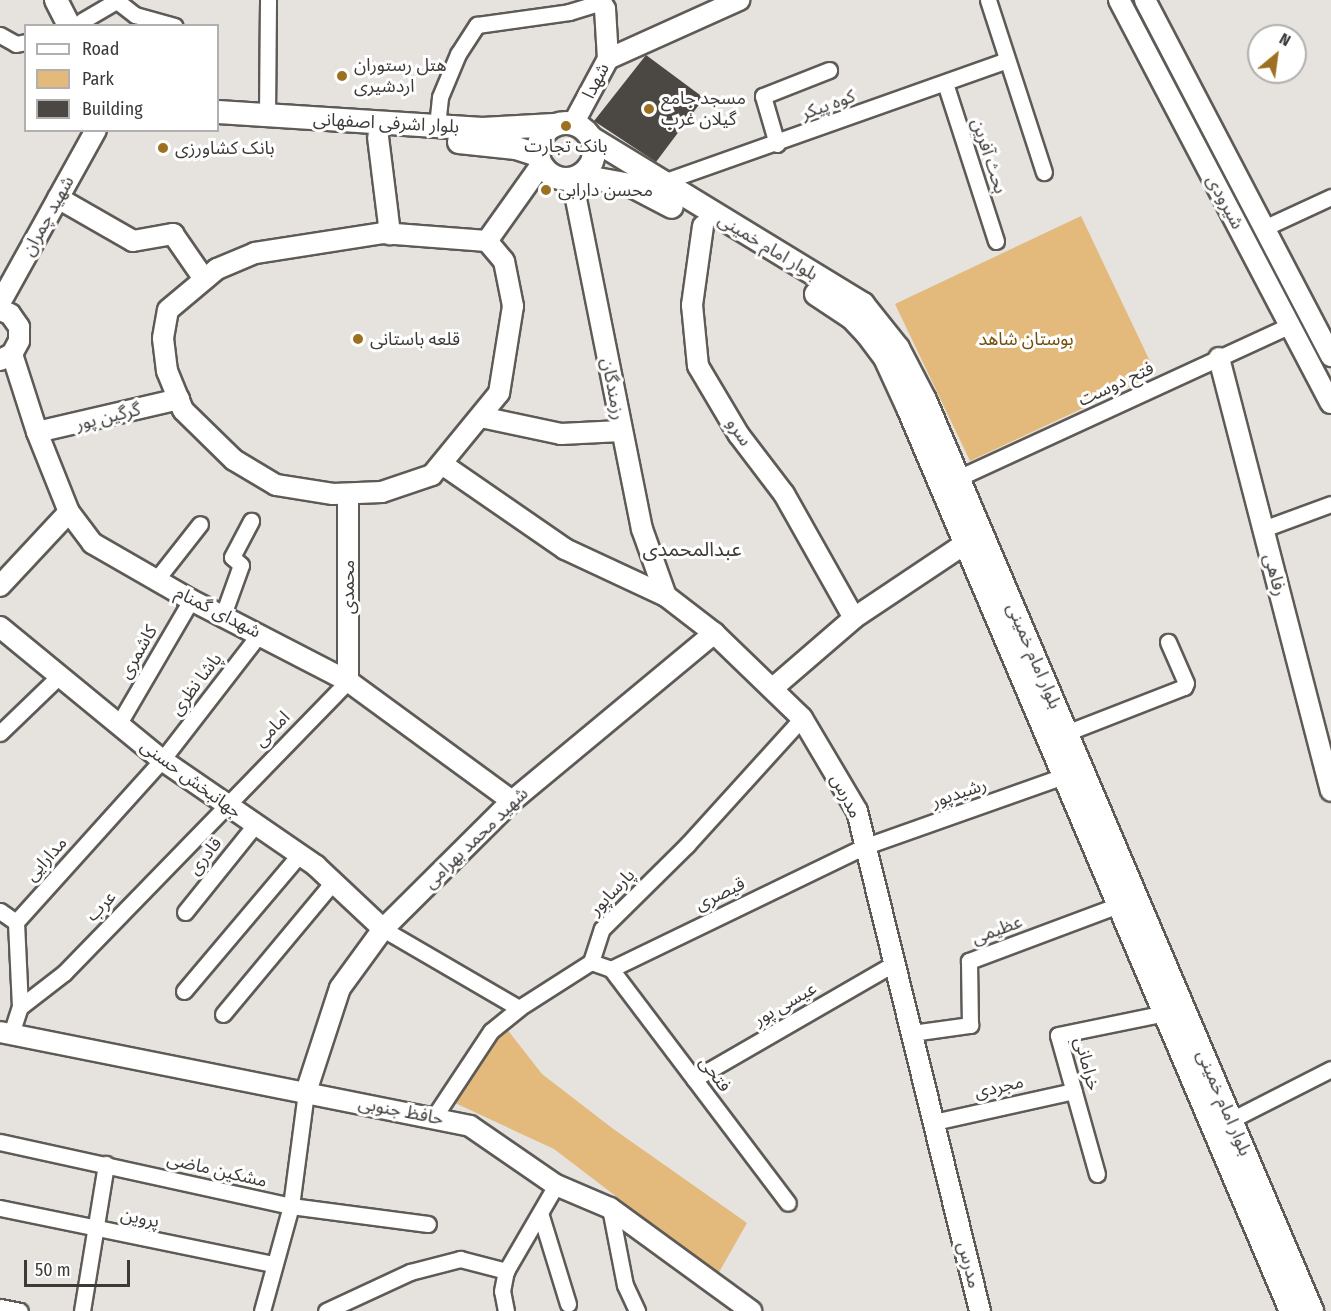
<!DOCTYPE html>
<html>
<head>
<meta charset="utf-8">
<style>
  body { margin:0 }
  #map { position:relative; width:1331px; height:1311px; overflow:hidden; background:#e6e2dd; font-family:"Fira Sans Condensed","Noto Sans Arabic",sans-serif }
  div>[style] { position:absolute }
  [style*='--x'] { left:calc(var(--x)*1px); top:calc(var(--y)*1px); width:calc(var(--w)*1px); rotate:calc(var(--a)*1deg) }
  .green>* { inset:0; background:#e3ba7b }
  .building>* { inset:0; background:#4b4843 }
  .roads { filter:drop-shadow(2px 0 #5e5b56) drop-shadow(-2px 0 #5e5b56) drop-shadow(0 2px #5e5b56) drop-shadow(0 -2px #5e5b56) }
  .minor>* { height:15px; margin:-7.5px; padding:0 7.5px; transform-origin:7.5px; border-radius:7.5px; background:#fff }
  .tertiary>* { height:20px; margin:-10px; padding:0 10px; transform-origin:10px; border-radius:10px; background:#fff }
  .secondary>* { height:22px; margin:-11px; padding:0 11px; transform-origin:11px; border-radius:11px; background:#fff }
  .secondary>.ring { margin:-11px; padding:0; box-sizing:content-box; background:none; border:22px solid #fff; border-radius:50% }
  .dots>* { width:16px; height:16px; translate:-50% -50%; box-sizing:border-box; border:3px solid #fff; border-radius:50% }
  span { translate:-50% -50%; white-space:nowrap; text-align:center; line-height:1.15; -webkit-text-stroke:6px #fff; paint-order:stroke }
  .poi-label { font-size:18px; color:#3c3a38 }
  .left { translate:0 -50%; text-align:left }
  .street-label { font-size:18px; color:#3c3a38 }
  .park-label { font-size:18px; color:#724e0b }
  .neighbourhood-label { font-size:20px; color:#3c3a38 }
  .legend { position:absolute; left:24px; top:24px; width:195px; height:108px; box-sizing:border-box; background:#fff; border:2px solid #b1b0af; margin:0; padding:8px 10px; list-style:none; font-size:18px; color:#3c3a38 }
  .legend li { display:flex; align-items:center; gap:12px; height:30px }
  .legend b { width:30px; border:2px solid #b1b0af }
  .north { position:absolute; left:1247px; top:24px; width:60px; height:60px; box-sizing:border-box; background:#fff; border:2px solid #b1b0af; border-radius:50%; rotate:29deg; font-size:16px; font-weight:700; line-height:24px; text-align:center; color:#3c3a38 }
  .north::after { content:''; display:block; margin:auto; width:21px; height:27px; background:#9d7021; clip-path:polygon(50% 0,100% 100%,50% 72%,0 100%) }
  .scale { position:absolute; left:24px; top:1260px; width:106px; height:27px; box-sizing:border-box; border:3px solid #3c3a38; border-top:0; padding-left:8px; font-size:18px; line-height:21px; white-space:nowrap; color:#3c3a38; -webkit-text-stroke:4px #fff; paint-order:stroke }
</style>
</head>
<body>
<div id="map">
  <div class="green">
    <div style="clip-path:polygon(1081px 216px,1156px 374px,970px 461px,895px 304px)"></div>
    <div style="clip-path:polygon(503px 1024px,542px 1074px,612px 1128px,747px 1223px,718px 1274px,554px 1149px,442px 1097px)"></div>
  </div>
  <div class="building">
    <div style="clip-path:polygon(646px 55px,704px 98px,656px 162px,594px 121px)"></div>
  </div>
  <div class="roads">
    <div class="minor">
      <div style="--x:988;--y:0;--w:181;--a:72"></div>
      <div style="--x:117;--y:1;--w:23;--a:38"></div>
      <div style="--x:135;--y:15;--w:41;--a:15.4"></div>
      <div style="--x:82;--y:21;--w:42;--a:-30.3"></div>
      <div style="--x:0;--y:35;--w:18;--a:29"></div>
      <div style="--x:16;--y:44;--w:10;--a:-11"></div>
      <div style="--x:945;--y:83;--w:166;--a:72.1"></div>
      <div style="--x:267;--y:116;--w:116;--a:-89.5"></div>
      <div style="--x:437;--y:126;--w:29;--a:-84"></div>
      <div style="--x:440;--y:97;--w:47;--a:-67.3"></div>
      <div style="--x:458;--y:54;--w:35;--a:-57"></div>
      <div style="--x:477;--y:25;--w:93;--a:-8"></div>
      <div style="--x:569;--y:12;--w:34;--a:-17"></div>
      <div style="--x:777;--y:144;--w:50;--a:-106.3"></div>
      <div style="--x:763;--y:96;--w:71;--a:-21.5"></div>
      <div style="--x:660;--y:183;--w:368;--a:-19.5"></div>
      <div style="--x:1264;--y:228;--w:74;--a:-24.8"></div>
      <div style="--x:958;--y:478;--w:366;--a:-24.7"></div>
      <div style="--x:1263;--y:529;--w:72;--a:-20.2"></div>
      <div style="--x:156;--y:580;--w:71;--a:-51.8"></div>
      <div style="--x:223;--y:615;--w:53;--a:-70.2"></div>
      <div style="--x:241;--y:565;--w:12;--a:-138"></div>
      <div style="--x:232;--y:557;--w:41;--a:-62.2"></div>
      <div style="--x:118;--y:725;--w:145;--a:-59.7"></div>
      <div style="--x:0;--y:733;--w:81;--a:-44"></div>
      <div style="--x:1066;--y:733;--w:127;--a:-21.3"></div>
      <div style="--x:1184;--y:687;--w:4;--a:-63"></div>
      <div style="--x:1186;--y:683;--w:45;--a:-113.7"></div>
      <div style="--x:0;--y:911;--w:19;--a:35"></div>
      <div style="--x:185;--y:912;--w:112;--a:-51.2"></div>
      <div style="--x:383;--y:929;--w:157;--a:30.2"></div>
      <div style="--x:591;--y:962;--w:21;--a:19"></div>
      <div style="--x:611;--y:969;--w:283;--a:-25.8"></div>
      <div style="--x:866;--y:846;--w:210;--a:-19.5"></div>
      <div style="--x:611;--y:969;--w:293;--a:52.9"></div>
      <div style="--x:184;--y:991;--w:178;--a:-49.8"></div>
      <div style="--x:20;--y:1007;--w:85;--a:-92.7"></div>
      <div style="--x:16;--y:922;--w:218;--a:-48"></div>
      <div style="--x:162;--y:760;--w:160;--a:-52.3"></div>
      <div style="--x:223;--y:1014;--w:172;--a:-50.2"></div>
      <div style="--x:912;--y:1033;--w:59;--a:-7.9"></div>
      <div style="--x:970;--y:1025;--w:64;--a:-90.9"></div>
      <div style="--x:969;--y:961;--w:160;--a:-20.5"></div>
      <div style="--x:11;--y:1034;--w:28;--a:-72"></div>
      <div style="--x:20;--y:1007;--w:56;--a:-37.7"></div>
      <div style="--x:64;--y:973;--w:407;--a:-45.8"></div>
      <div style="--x:694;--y:1079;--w:232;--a:-30"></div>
      <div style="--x:434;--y:1117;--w:103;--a:-56.5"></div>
      <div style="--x:491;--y:1031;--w:36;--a:-39"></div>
      <div style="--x:519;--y:1008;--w:85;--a:-32.6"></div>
      <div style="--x:591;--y:962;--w:35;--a:-72"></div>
      <div style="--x:602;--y:929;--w:120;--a:-44.7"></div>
      <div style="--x:687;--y:845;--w:171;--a:-47.8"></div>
      <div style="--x:1231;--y:1120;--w:112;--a:-27"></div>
      <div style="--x:934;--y:1122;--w:143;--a:-12.5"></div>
      <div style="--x:0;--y:1142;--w:298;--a:12.4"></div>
      <div style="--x:291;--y:1206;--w:138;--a:7.5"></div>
      <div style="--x:1097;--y:1174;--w:144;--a:-105.7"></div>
      <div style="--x:1058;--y:1035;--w:109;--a:-11.6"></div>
      <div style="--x:0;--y:1208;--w:279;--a:11.6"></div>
      <div style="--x:610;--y:1208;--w:78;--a:79"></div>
      <div style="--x:625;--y:1285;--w:29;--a:65"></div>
      <div style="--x:541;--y:1216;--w:92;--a:72.9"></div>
      <div style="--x:0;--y:1307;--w:20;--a:11"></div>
      <div style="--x:82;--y:1311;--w:149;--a:-80.7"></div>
      <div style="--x:262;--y:1311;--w:109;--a:-74.6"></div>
      <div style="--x:291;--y:1206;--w:115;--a:-82.5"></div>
      <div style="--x:326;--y:1311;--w:93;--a:-24.9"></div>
      <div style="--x:410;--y:1272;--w:52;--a:-14.6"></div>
      <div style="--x:460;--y:1259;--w:48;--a:14.6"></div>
      <div style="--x:506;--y:1311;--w:20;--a:-101"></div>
      <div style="--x:502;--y:1291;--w:20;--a:-79"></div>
      <div style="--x:506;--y:1271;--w:99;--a:-59.8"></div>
    </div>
    <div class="tertiary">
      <div style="--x:1119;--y:0;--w:455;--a:62.3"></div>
      <div style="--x:1145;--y:0;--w:402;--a:62.4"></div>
      <div style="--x:608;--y:59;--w:144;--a:-24.2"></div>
      <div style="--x:573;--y:124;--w:74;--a:-61.7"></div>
      <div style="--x:608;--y:59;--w:50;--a:-93.4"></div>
      <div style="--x:605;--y:9;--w:10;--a:-119"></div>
      <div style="--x:378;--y:137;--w:98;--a:82.9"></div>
      <div style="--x:572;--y:179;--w:357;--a:78.7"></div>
      <div style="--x:642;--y:529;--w:71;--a:70.3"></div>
      <div style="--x:58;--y:198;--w:86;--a:29.8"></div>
      <div style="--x:133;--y:241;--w:41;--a:-9.9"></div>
      <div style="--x:173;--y:234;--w:55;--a:55.4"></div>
      <div style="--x:703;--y:226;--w:80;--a:97.9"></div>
      <div style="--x:692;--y:305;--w:61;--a:84.4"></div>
      <div style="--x:698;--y:366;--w:80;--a:59.3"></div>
      <div style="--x:739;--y:435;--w:74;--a:52.7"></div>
      <div style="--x:784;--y:494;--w:142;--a:60.6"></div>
      <div style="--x:487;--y:241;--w:26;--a:50"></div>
      <div style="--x:504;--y:261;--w:46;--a:78.7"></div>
      <div style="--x:513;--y:306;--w:88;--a:99.1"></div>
      <div style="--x:499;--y:393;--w:106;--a:129.3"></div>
      <div style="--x:432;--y:475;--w:53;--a:161.2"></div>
      <div style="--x:382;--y:492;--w:49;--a:177.7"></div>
      <div style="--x:333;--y:494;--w:58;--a:-171"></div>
      <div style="--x:276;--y:485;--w:49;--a:-149.2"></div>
      <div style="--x:234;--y:460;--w:71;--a:-135.6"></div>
      <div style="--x:183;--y:410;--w:42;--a:-112.3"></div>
      <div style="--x:167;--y:371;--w:33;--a:-97"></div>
      <div style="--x:163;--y:338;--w:28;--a:-80"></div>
      <div style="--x:168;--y:310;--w:64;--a:-39.9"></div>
      <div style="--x:217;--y:269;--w:41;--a:-22.8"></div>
      <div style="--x:255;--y:253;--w:129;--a:-8.9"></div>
      <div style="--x:382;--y:233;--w:105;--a:4.4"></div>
      <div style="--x:487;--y:241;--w:93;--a:-54.6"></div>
      <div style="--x:0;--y:303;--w:198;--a:-61"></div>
      <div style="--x:0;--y:310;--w:11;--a:22"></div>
      <div style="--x:10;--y:314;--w:16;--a:55"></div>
      <div style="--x:19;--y:327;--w:14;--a:90"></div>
      <div style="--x:19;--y:341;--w:15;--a:118"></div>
      <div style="--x:12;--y:354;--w:13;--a:153"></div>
      <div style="--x:12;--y:354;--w:82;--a:72.2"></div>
      <div style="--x:37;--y:432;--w:86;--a:68.2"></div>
      <div style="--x:69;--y:512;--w:39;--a:53"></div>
      <div style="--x:92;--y:543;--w:114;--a:29.9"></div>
      <div style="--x:191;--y:600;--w:177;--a:27.3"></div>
      <div style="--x:348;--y:681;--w:203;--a:36.2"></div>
      <div style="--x:1219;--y:358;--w:447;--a:75.5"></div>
      <div style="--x:481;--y:417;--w:82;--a:12"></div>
      <div style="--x:561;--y:434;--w:60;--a:-2.9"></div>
      <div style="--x:37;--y:432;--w:146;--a:-13.1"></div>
      <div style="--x:442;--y:464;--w:150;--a:34.6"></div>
      <div style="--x:565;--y:549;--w:111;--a:25"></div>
      <div style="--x:666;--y:596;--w:61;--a:37.6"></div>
      <div style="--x:714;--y:633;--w:122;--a:44"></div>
      <div style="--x:802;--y:718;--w:108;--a:59.4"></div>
      <div style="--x:857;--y:811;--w:515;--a:76.18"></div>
      <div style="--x:0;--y:586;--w:101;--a:-47"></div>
      <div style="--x:0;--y:627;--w:210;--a:39.4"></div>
      <div style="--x:162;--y:760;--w:187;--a:34.5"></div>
      <div style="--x:316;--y:866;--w:92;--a:43.2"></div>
      <div style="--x:348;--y:681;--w:187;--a:-90"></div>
      <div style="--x:773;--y:688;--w:107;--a:-40.8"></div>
      <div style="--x:854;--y:618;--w:135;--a:-33.8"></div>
      <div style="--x:0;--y:1032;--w:479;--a:11.3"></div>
      <div style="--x:470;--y:1126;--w:104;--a:34.5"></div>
      <div style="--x:556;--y:1185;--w:59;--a:23.1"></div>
      <div style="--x:610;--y:1208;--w:175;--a:36.1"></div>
      <div style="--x:306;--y:1092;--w:109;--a:-71.9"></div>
      <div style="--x:340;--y:988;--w:73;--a:-53.9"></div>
      <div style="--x:383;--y:929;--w:182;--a:-44.8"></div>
      <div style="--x:512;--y:801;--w:263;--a:-39.7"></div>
    </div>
    <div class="secondary">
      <div style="--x:56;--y:0;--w:29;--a:63"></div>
      <div style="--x:218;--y:112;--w:265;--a:3.7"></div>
      <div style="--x:482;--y:129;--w:72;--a:-3.2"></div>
      <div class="ring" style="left:538px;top:123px;width:34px;height:34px"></div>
      <div style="--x:591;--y:138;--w:319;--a:31.4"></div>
      <div style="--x:863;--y:304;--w:56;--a:51.5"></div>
      <div style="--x:898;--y:348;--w:59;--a:62.6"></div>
      <div style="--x:925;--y:400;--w:990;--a:66.98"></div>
      <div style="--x:459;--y:142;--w:57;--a:6"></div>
      <div style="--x:516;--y:148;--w:23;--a:18"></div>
      <div style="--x:581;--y:176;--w:50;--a:10.4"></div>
      <div style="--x:630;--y:185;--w:47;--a:27.6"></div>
      <div style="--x:816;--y:294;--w:43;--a:33.7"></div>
      <div style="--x:852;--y:318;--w:22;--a:47"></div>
      <div style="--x:867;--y:334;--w:30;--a:53"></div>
      <div style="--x:885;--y:358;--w:55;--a:65.3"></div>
      <div style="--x:908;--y:408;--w:981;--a:67.02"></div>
    </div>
  </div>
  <div class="dots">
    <div style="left:342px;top:76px;background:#9d7021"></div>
    <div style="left:649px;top:109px;background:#9d7021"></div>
    <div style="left:566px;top:126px;background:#9d7021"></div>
    <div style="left:163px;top:148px;background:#9d7021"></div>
    <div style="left:546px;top:190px;background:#9d7021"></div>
    <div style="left:358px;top:339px;background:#9d7021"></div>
  </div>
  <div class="poi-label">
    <span class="left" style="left:354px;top:76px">هتل رستوران<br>اردشیری</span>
    <span class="left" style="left:661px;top:109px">مسجد جامع<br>گیلان غرب</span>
    <span style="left:566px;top:146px">بانک تجارت</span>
    <span class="left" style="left:175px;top:148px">بانک کشاورزی</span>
    <span class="left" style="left:558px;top:190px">محسن دارابی</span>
    <span class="left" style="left:370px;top:339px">قلعه باستانی</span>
  </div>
  <div class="street-label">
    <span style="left:596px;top:81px;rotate:-63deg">شهدا</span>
    <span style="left:828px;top:105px;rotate:-20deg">کوه پیکر</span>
    <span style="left:386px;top:123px;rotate:3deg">بلوار اشرفی اصفهانی</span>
    <span style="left:989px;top:156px;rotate:72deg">بحث آفرین</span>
    <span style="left:1225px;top:202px;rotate:62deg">شیرودی</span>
    <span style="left:48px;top:216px;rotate:-61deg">شهید چمران</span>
    <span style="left:768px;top:247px;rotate:31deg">بلوار امام خمینی</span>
    <span style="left:1116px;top:384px;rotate:-25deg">فتح دوست</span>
    <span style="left:613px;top:389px;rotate:79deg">رزمندگان</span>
    <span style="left:108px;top:417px;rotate:-14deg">گرگین پور</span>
    <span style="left:739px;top:432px;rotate:56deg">سرو</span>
    <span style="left:1275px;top:575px;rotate:75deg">رفاهی</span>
    <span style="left:348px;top:587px;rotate:-90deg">محمدی</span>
    <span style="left:218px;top:612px;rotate:27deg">شهدای گمنام</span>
    <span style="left:138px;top:652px;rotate:-60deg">کاشمری</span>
    <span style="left:1034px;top:656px;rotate:67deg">بلوار امام خمینی</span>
    <span style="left:196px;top:684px;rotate:-53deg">پاشا نظری</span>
    <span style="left:272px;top:729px;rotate:-45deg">امامی</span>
    <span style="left:191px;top:779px;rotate:36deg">جهانبخش حسنی</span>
    <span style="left:959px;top:793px;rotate:-19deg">رشیدپور</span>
    <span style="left:846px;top:796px;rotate:63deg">مدرس</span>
    <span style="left:476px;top:838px;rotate:-44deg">شهید محمد بهرامی</span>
    <span style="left:205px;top:856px;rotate:-51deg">قادری</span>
    <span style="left:46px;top:859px;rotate:-48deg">مدارایی</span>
    <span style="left:612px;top:892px;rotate:-46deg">پارساپور</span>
    <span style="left:720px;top:894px;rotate:-26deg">قیصری</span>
    <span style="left:101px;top:906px;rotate:-46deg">عرب</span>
    <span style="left:997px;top:930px;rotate:-20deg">عظیمی</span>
    <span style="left:785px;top:1004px;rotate:-30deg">عیسی پور</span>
    <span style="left:1087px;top:1064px;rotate:75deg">خرامانی</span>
    <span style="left:715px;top:1074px;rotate:53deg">فتحی</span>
    <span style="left:999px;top:1087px;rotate:-13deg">مجردی</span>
    <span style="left:1224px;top:1103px;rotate:67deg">بلوار امام خمینی</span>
    <span style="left:401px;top:1111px;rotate:11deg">حافظ جنوبی</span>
    <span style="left:217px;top:1170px;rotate:13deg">مشکین ماضی</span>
    <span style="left:140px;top:1218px;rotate:11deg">پروین</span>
    <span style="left:969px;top:1265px;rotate:76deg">مدرس</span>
  </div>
  <div class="park-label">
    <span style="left:1026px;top:339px">بوستان شاهد</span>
  </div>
  <div class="neighbourhood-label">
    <span style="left:692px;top:549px">عبدالمحمدی</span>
  </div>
  <ul class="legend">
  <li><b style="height:8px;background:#fff"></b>Road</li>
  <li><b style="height:16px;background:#e3ba7b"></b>Park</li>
  <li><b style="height:16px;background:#4b4843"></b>Building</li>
  </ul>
  <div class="north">N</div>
  <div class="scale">50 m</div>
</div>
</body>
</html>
